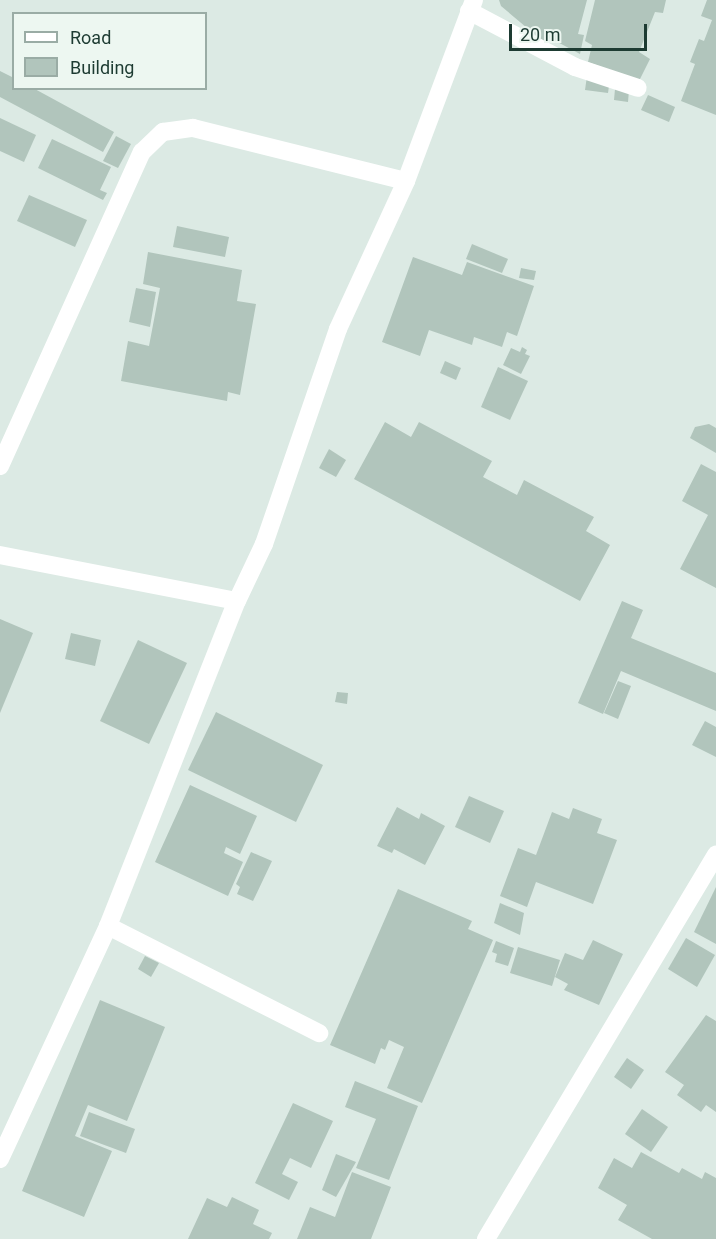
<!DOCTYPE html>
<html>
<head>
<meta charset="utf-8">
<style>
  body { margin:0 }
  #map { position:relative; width:716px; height:1239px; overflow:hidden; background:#dceae4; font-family:Roboto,sans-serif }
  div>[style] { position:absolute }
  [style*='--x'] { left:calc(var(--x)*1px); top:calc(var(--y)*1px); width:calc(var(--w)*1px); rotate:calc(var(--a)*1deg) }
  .building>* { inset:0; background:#b1c5bc }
  .minor>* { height:18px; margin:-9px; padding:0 9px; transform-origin:9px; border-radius:9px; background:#fff }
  span { translate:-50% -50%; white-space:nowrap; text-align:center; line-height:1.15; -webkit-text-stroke:6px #edf7f1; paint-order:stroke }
  .legend { position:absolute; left:12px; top:12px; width:195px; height:78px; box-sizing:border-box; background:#edf7f1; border:2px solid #9aaca5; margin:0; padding:8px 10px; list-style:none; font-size:18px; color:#1d3b32 }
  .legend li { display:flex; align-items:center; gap:12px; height:30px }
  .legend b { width:30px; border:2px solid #9aaca5 }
  .scale { position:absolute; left:509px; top:24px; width:138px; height:27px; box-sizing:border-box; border:3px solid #1d3b32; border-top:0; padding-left:8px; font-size:18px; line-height:21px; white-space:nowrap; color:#1d3b32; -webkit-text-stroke:4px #edf7f1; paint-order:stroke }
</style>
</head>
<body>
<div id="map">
  <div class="building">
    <div style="clip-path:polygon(499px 0,587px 0,578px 34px,584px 35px,580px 54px,550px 38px,545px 43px,501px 6px)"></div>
    <div style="clip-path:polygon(595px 0,666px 0,663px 13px,655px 12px,639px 52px,650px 59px,639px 81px,588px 62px,592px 45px,585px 41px)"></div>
    <div style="clip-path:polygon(707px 0,716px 0,716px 115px,681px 101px,695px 64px,690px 62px,699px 39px,704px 41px,712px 20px,701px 16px)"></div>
    <div style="clip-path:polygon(0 71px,14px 78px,14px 88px,33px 88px,114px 132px,103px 152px,0 97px)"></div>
    <div style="clip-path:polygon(587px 76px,610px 79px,608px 93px,585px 90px)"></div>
    <div style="clip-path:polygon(615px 89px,629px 90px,628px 102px,614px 100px)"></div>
    <div style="clip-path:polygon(648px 95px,675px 107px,669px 122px,641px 110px)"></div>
    <div style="clip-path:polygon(0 118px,36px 135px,24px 162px,0 151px)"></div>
    <div style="clip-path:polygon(116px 136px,131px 144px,118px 168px,103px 161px)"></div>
    <div style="clip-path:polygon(52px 139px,111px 167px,100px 190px,107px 193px,103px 200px,38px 168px)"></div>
    <div style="clip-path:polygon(29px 195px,87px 220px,75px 247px,17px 221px)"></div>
    <div style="clip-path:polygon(177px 226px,229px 237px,225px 257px,173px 247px)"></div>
    <div style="clip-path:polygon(472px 244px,508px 259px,502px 273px,466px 259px)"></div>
    <div style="clip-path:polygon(148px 252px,242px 270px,237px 301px,256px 304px,240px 395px,228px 392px,227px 401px,121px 381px,128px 341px,149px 346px,160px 288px,143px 284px)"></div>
    <div style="clip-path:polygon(413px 257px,462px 275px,467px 262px,534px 286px,517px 336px,507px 332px,502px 347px,474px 337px,472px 345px,429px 330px,420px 356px,382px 342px)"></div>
    <div style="clip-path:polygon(521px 268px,536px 271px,534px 280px,519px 278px)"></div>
    <div style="clip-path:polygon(136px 288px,156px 292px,150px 327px,129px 322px)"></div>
    <div style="clip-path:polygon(522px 347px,527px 350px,525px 354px,530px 356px,521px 374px,503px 365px,511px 348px,520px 352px)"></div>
    <div style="clip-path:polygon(445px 361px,461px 368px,456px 380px,440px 373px)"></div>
    <div style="clip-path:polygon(498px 367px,528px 381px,510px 420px,481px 407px)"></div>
    <div style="clip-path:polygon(385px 422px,411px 437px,419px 422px,492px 461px,483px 477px,517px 495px,524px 480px,594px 517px,586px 531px,610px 545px,580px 601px,354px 479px)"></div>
    <div style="clip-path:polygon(709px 424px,716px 428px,716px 453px,690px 438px,695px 427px)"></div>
    <div style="clip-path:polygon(329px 449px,346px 460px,336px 477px,319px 468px)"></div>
    <div style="clip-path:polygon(701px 464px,716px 472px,716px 588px,680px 569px,708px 515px,682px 501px)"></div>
    <div style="clip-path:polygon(622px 601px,643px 610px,631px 638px,716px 673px,716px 711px,621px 671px,603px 714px,578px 703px)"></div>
    <div style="clip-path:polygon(0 619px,33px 633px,0 713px)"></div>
    <div style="clip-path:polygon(71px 633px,101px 640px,95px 666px,65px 659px)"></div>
    <div style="clip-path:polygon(138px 640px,187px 663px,149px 744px,100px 721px)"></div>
    <div style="clip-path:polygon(618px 681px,631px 686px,618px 719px,604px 713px)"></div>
    <div style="clip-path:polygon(337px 692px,348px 693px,347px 704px,335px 702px)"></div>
    <div style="clip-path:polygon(216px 712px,323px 765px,296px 822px,188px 770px)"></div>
    <div style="clip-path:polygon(705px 721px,716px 727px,716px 757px,692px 745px)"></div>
    <div style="clip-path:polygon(190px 785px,257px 816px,240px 854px,226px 847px,224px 853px,243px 862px,228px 896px,155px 862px)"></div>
    <div style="clip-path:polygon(469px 796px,504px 811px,490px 843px,455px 827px)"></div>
    <div style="clip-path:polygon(397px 807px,419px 819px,421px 813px,445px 826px,425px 865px,394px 849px,392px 853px,377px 846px)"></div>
    <div style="clip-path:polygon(573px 808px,602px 819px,597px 833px,617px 840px,593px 904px,536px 882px,527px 907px,500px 896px,518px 848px,536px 855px,552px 812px,569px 819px)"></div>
    <div style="clip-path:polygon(251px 852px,272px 861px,253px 901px,237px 894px,240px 887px,236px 884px)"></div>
    <div style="clip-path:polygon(716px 887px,716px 944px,694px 932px)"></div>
    <div style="clip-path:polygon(398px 889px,472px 921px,468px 929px,493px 940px,422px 1103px,387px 1088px,404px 1047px,389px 1040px,385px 1050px,381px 1048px,375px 1064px,330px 1045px)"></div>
    <div style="clip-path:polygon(500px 903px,524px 913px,520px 935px,494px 923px)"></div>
    <div style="clip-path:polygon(686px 938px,715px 955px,697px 987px,668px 969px)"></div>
    <div style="clip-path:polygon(593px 940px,623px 954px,599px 1005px,564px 990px,568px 984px,555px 977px,565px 953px,583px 960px)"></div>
    <div style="clip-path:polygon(496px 941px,514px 948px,508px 966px,495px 962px,497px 954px,492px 952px)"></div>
    <div style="clip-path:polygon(518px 947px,560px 960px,552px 986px,510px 973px)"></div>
    <div style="clip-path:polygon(145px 956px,159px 963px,151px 977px,138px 969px)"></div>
    <div style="clip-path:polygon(100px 1000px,165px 1027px,127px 1121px,88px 1105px,75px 1136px,112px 1151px,84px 1217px,22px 1191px)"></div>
    <div style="clip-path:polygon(706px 1015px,716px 1021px,716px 1112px,706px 1105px,701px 1112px,677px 1095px,684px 1085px,665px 1072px)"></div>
    <div style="clip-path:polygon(627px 1058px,644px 1070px,631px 1089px,614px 1077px)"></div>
    <div style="clip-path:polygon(355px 1081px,418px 1106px,389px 1180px,356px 1168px,376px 1119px,345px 1107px)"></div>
    <div style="clip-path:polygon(293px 1103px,333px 1121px,311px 1168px,290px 1158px,282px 1174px,298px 1182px,289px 1200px,255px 1183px)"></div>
    <div style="clip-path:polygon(642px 1109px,668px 1127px,651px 1152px,625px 1134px)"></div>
    <div style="clip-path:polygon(89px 1112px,135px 1129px,126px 1153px,80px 1136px)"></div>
    <div style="clip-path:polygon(641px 1152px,679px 1173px,682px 1168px,702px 1179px,705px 1172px,716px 1178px,716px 1239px,652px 1239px,618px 1220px,627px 1205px,598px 1188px,614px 1158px,632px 1168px)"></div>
    <div style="clip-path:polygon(336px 1154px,356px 1162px,336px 1197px,322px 1190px)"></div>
    <div style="clip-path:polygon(352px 1172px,391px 1187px,371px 1239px,297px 1239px,310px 1207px,335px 1217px)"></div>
    <div style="clip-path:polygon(232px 1197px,259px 1210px,253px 1224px,272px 1233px,269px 1239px,188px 1239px,207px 1198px,227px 1207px)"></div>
  </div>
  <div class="minor">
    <div style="--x:469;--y:11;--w:120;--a:27.8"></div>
    <div style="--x:575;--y:67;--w:66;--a:18.4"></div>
    <div style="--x:0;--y:466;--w:345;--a:-65.7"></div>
    <div style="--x:142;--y:152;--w:29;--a:-44"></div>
    <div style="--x:163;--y:132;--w:30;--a:-8"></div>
    <div style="--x:193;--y:128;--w:219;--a:14"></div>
    <div style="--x:0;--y:555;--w:241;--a:11"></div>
    <div style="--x:108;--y:926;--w:237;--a:26.9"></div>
    <div style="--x:0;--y:1159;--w:257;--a:-65.1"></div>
    <div style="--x:108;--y:926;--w:350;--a:-68.4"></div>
    <div style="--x:237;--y:601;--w:63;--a:-64.7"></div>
    <div style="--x:264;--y:544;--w:227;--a:-71"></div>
    <div style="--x:338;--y:329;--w:163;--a:-65.3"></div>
    <div style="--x:406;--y:181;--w:193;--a:-69.4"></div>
    <div style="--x:486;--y:1239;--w:448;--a:-59.1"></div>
  </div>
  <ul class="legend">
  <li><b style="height:8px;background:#fff"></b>Road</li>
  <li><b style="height:16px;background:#b1c5bc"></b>Building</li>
  </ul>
  <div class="scale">20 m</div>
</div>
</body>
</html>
